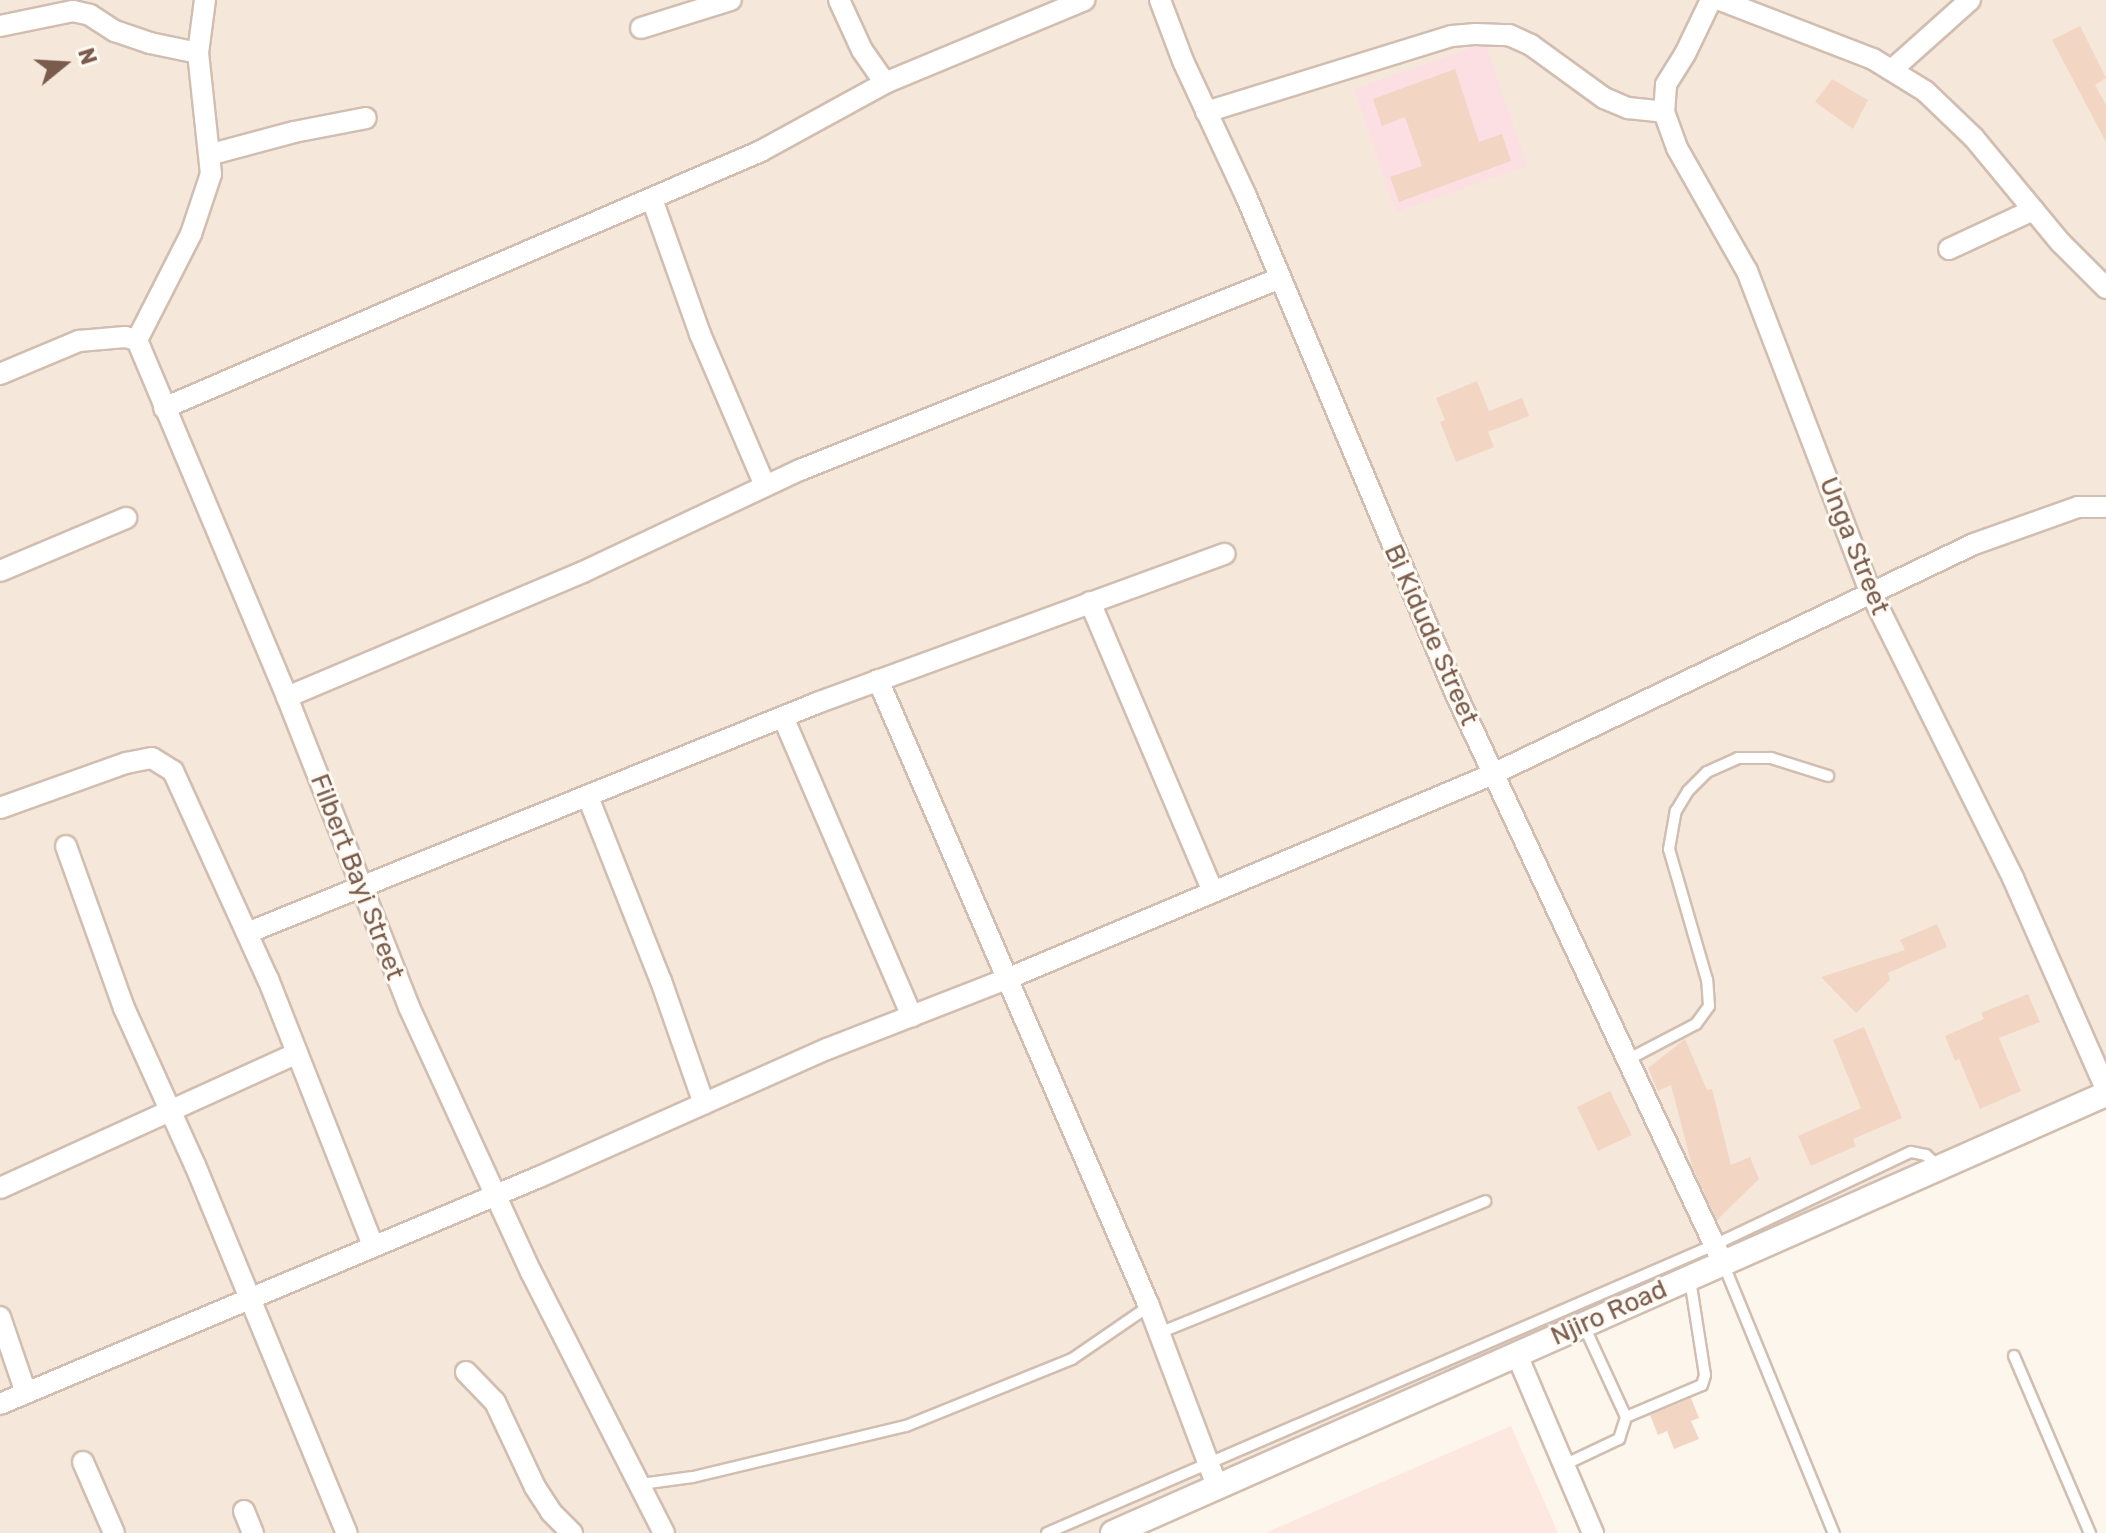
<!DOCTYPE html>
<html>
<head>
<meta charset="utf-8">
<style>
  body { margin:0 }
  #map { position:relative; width:2106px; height:1533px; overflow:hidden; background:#fdf6ec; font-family:Rubik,sans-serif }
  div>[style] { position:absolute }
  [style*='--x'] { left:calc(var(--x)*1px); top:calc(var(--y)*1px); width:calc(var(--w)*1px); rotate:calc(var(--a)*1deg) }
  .residential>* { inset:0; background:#f5e8da }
  .commercial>* { inset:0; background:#fde8e0 }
  .medical>* { inset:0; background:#fbdfe3 }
  .building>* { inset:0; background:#f3d5c3 }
  .roads { filter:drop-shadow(2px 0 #d1beb0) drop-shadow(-2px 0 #d1beb0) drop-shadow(0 2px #d1beb0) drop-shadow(0 -2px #d1beb0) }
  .service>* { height:10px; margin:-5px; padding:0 5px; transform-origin:5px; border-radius:5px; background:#fff }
  .minor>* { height:20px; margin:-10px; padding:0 10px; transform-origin:10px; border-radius:10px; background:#fff }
  .tertiary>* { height:24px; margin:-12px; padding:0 12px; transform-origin:12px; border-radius:12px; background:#fff }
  span { translate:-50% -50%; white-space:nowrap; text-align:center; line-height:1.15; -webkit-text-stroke:6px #fffaf3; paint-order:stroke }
  .street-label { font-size:26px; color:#7a5c4d }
  .north { position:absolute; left:24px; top:24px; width:80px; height:80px; -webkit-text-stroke:6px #fffaf3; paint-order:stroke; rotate:72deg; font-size:22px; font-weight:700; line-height:32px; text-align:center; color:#7a5c4d }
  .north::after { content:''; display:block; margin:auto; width:28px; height:36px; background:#7a5c4d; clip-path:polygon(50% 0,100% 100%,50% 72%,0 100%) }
</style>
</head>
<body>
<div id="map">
  <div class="residential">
    <div style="clip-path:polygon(0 0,2106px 0,2106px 1100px,1146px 1533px,0 1533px)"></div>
  </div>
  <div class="commercial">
    <div style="clip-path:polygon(1511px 1426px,1558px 1533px,1265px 1533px)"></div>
  </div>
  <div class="medical">
    <div style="clip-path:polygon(1485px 43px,1527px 166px,1396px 212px,1354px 89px)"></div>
  </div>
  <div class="building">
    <div style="clip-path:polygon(2080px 26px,2106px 78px,2095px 85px,2106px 105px,2106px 142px,2052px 40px)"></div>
    <div style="clip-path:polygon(1455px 69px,1479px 142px,1502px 134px,1511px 161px,1399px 202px,1390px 177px,1422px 166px,1405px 117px,1382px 126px,1373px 99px)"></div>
    <div style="clip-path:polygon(1832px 79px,1868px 100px,1853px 129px,1815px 102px)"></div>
    <div style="clip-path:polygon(1477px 381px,1489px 411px,1522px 398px,1529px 416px,1488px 432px,1494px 447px,1456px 462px,1440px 422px,1445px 420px,1436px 398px)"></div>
    <div style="clip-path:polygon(1937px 924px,1947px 947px,1888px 973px,1890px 980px,1856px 1013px,1821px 977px,1905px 950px,1900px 940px)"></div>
    <div style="clip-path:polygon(2028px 994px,2040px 1022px,1999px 1038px,2021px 1091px,1980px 1109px,1959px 1059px,1955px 1061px,1945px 1036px,1984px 1019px,1981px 1013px)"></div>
    <div style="clip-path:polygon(1864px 1027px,1902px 1118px,1853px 1139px,1856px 1146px,1811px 1166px,1798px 1136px,1861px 1108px,1833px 1040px)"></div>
    <div style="clip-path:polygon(1685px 1039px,1707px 1090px,1712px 1089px,1731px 1165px,1750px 1157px,1759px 1179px,1717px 1220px,1692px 1166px,1671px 1085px,1658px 1091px,1648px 1068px)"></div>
    <div style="clip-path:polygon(1610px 1091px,1632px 1135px,1598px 1151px,1577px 1107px)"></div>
    <div style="clip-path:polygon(1691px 1398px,1699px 1418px,1691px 1421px,1699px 1439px,1674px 1449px,1667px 1431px,1658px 1435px,1650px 1415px)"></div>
  </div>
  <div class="roads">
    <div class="service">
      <div style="--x:1627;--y:1060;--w:78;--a:-27.6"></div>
      <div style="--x:1696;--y:1024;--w:22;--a:-54"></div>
      <div style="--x:1709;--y:1006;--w:26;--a:-94"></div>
      <div style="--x:1707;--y:980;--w:136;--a:-106.2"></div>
      <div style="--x:1669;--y:849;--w:39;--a:-80"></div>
      <div style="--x:1676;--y:811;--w:23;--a:-59"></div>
      <div style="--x:1688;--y:791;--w:27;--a:-45"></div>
      <div style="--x:1707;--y:772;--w:34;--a:-24"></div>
      <div style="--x:1738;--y:758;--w:33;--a:0"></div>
      <div style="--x:1771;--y:758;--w:60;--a:17.5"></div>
      <div style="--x:1723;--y:1263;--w:292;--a:67.7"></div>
      <div style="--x:1159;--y:1333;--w:352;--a:-22"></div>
      <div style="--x:2014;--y:1356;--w:193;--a:66.8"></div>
      <div style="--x:1626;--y:1417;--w:82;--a:-22.8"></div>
      <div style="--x:1702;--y:1385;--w:10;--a:-73"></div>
      <div style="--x:1705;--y:1375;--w:97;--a:-98.9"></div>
      <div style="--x:1566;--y:1464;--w:59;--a:-25.3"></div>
      <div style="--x:1619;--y:1439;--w:23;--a:-72"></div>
      <div style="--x:1626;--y:1417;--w:100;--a:-114.8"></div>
      <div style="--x:641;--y:1484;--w:52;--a:-7.7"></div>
      <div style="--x:693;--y:1477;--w:219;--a:-13.5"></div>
      <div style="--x:906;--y:1426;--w:179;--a:-22"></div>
      <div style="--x:1072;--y:1359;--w:93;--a:-34.5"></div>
      <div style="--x:1047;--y:1533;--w:727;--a:-23.35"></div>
      <div style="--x:1714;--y:1245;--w:218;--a:-25.3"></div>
      <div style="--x:1911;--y:1152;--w:15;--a:11"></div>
      <div style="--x:1926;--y:1155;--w:18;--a:43"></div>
    </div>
    <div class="minor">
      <div style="--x:839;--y:0;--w:55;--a:65.3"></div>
      <div style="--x:862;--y:50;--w:40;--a:55.1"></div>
      <div style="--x:1160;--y:0;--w:65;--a:69.3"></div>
      <div style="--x:1183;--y:61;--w:149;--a:65"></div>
      <div style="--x:1246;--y:196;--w:538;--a:67.15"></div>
      <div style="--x:1455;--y:692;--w:629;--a:64.86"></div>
      <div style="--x:1711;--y:0;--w:60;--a:115.7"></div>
      <div style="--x:1685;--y:54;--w:36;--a:122"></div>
      <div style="--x:1666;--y:85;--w:27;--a:94"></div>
      <div style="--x:1664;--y:112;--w:38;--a:70"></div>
      <div style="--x:1677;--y:148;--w:142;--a:60.4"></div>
      <div style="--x:1747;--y:271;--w:343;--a:69"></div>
      <div style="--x:1870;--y:591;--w:321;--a:63.5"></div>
      <div style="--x:2013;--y:878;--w:231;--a:66.2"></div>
      <div style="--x:1720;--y:0;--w:164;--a:21.1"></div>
      <div style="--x:1873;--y:59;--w:61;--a:31.6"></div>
      <div style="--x:1925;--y:91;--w:68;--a:43.8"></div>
      <div style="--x:1974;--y:138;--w:136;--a:50.4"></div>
      <div style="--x:2061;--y:243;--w:64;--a:45"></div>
      <div style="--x:0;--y:26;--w:75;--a:-11.6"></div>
      <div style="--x:73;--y:11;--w:17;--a:13"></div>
      <div style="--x:90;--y:15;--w:30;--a:33"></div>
      <div style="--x:115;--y:31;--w:37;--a:19"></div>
      <div style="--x:150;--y:43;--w:49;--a:11.8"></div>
      <div style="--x:641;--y:28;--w:94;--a:-17.3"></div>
      <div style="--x:1894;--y:68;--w:102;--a:-41.8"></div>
      <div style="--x:1206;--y:112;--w:257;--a:-17.2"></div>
      <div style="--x:1452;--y:36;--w:24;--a:-5"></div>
      <div style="--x:1476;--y:34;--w:33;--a:2"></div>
      <div style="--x:1509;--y:35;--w:24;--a:24"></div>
      <div style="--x:1531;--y:45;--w:90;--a:36"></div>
      <div style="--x:1604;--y:98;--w:26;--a:23"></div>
      <div style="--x:1628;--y:108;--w:36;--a:6"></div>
      <div style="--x:212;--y:154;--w:85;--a:-15"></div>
      <div style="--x:294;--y:132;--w:73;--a:-11"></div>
      <div style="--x:652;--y:199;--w:143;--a:70.4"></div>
      <div style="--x:700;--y:334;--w:165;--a:66.8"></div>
      <div style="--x:1949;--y:249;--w:93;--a:-24.9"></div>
      <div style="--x:137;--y:340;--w:119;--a:-63"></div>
      <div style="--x:191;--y:234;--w:63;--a:-71.6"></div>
      <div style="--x:211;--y:174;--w:122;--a:-96.1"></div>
      <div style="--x:198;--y:53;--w:53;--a:-82.5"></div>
      <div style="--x:0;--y:374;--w:86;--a:-22.7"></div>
      <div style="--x:79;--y:341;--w:46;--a:-5"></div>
      <div style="--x:125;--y:337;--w:12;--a:14"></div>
      <div style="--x:137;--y:340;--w:387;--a:67.2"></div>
      <div style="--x:287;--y:697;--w:333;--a:68.5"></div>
      <div style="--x:409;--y:1007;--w:292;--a:65.3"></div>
      <div style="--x:531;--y:1272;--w:293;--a:63"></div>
      <div style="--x:164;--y:408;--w:650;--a:-23.29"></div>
      <div style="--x:761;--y:151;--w:141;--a:-28.7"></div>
      <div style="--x:885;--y:83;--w:216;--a:-22.6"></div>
      <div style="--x:0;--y:571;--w:137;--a:-22.8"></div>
      <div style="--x:1090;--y:602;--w:315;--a:67"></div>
      <div style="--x:878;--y:680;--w:682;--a:66.59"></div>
      <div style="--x:1149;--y:1306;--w:192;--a:69.3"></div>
      <div style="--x:287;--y:697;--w:321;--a:-22.9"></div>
      <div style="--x:583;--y:572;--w:240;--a:-25.2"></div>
      <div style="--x:800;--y:470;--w:515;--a:-21.78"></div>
      <div style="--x:783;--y:717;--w:326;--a:66.7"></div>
      <div style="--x:588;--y:797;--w:198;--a:68.4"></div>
      <div style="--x:661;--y:981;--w:130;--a:70.7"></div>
      <div style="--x:0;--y:808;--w:134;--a:-19.7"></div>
      <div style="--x:126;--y:763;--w:26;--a:-11"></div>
      <div style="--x:152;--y:758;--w:25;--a:32"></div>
      <div style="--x:173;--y:771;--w:229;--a:65.5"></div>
      <div style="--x:268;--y:979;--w:286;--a:68.5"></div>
      <div style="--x:66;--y:846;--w:172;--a:70.3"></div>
      <div style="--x:124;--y:1008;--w:172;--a:65.7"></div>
      <div style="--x:195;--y:1165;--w:398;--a:67.6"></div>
      <div style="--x:247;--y:933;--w:615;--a:-21.97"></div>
      <div style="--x:817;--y:703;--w:434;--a:-20.1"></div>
      <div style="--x:0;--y:1188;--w:326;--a:-24.4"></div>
      <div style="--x:0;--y:1317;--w:80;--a:71.1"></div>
      <div style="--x:1517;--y:1355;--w:194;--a:66.9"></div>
      <div style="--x:466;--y:1372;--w:42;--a:46"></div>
      <div style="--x:495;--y:1402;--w:94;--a:64.8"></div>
      <div style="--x:535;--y:1487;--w:30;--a:57"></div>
      <div style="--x:551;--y:1512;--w:30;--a:45"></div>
      <div style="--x:0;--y:1404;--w:585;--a:-22.84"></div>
      <div style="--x:539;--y:1177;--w:315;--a:-24"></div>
      <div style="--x:827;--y:1049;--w:195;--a:-21.3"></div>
      <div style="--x:1009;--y:978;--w:525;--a:-22.85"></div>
      <div style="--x:1493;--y:774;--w:533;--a:-25.56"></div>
      <div style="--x:1974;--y:544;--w:110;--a:-19.6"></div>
      <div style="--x:2078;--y:507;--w:28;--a:0"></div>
      <div style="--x:83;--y:1462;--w:77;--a:66.4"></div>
      <div style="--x:244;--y:1511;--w:24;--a:68"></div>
    </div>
    <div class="tertiary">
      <div style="--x:1113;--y:1533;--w:1086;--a:-23.85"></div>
    </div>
  </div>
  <div class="street-label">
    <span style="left:1854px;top:546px;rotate:68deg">Unga Street</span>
    <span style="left:1431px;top:635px;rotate:66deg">Bi Kidude Street</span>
    <span style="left:357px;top:877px;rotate:69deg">Filbert Bayi Street</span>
    <span style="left:1609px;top:1313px;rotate:-24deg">Njiro Road</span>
  </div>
  <div class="north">N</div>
</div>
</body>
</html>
